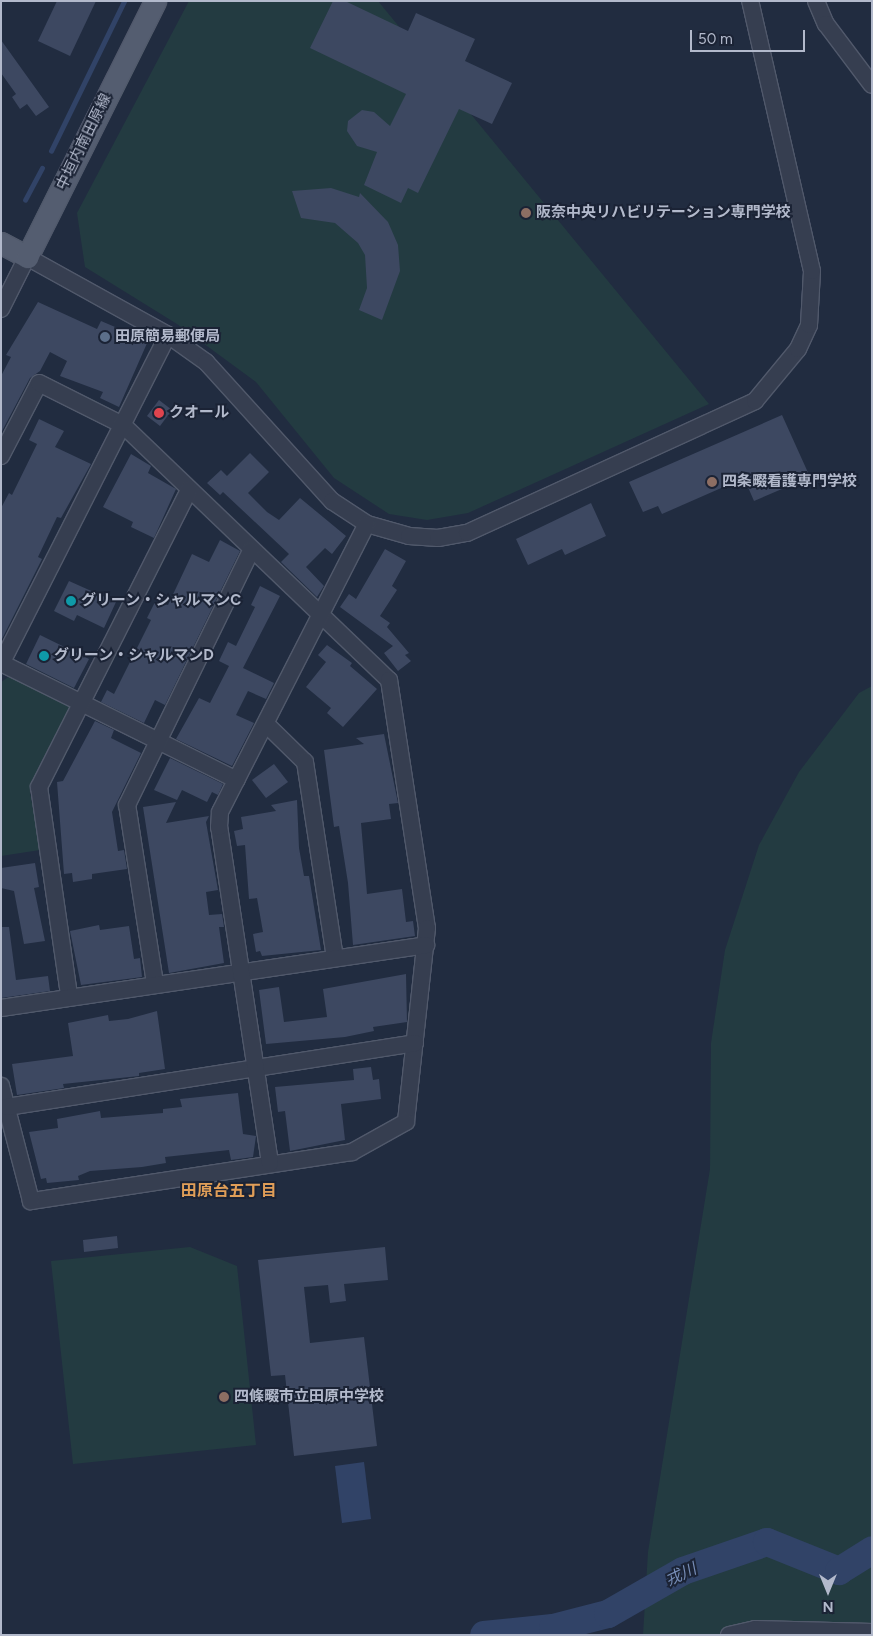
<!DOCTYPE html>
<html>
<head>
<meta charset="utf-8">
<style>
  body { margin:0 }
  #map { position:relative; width:873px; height:1636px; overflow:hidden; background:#212c40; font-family:Figtree,"Noto Sans JP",sans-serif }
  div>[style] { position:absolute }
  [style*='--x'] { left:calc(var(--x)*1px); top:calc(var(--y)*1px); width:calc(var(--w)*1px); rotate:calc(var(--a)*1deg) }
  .green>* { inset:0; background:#233b41 }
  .water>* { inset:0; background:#314367 }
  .stream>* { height:4.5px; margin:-2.25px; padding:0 2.25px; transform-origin:2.25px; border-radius:2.25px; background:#314367 }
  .river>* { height:28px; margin:-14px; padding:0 14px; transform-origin:14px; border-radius:14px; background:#314367 }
  .building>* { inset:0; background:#3d4861 }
  .roads { filter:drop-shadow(1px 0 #51596b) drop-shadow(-1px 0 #51596b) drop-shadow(0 1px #51596b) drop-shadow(0 -1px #51596b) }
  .minor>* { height:16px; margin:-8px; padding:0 8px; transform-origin:8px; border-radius:8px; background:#363e50 }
  .major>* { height:21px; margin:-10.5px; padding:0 10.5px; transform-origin:10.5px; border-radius:10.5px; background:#545d70 }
  .dots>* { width:14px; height:14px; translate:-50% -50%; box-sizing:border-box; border:2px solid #1b2335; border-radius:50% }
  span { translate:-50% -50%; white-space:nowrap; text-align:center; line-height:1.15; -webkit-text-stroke:4px #1b2335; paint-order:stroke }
  .street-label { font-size:15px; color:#b2b9cb }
  .poi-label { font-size:15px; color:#b2b9cb; font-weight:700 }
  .left { translate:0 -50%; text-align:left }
  .neighbourhood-label { font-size:16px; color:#e09e58; font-weight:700 }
  .water-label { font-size:16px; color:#768cb5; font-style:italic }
  .frame { position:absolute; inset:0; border:2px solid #b2b9cb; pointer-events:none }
  .north { position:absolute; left:803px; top:1566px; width:50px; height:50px; -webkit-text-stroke:4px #1b2335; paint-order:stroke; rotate:180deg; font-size:14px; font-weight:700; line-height:20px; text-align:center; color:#b2b9cb }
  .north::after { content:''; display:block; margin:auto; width:18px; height:22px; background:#b2b9cb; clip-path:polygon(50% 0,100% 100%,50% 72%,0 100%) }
  .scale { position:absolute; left:690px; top:30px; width:115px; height:22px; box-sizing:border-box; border:2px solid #b2b9cb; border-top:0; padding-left:6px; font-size:15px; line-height:18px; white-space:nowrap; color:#b2b9cb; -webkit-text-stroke:4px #1b2335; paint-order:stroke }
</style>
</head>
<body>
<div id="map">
  <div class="green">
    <div style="clip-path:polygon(189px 1px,378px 1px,709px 404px,468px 513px,427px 520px,389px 514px,334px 478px,256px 382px,177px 324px,85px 267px,77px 213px)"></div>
    <div style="clip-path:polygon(13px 674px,71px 707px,30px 792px,40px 850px,1px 856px,1px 682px)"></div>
    <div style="clip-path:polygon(872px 686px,872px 1635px,643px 1635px,648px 1552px,710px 1169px,711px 1043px,725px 950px,759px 845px,799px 772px,859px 693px)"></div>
    <div style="clip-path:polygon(190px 1247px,237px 1266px,256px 1445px,73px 1464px,51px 1261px)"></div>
  </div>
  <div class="water">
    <div style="clip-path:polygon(364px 1462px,371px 1519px,342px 1523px,335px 1466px)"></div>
  </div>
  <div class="stream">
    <div style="--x:51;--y:151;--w:167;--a:-64"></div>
    <div style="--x:25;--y:200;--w:36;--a:-62"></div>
  </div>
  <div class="river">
    <div style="--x:484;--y:1635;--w:69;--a:-5.8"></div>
    <div style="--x:553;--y:1628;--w:57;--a:-14.3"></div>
    <div style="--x:608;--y:1614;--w:86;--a:-29.8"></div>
    <div style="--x:683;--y:1571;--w:89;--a:-19"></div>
    <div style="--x:767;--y:1542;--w:78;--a:21.9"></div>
    <div style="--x:839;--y:1571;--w:39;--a:-32"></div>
  </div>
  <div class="building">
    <div style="clip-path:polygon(57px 1px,96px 1px,70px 56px,38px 41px)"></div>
    <div style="clip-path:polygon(333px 1px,345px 1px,408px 31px,416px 13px,475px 39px,465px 61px,512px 83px,492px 124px,459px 109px,418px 193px,408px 188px,401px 203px,364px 185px,377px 152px,357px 146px,347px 131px,348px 121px,362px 110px,374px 112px,390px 126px,406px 94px,310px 48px)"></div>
    <div style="clip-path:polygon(1px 40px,49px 107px,36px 116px,27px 104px,20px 109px,12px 97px,16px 94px,1px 73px)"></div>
    <div style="clip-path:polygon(331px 188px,359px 197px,360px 193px,388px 222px,398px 245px,400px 271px,382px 320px,359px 310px,367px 288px,365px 255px,358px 243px,335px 223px,301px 218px,292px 191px)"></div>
    <div style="clip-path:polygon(38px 302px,97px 329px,101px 321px,148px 341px,119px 407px,100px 398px,103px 392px,60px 376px,67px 361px,50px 352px,40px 371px,30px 378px,1px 433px,1px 376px,11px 357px,6px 355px)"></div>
    <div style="clip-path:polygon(159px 400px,172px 410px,160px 426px,147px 416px)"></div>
    <div style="clip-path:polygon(782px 415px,810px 477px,754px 501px,744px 478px,662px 514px,658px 506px,643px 512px,629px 482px)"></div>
    <div style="clip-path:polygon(39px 419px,64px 431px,55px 447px,91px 464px,61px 518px,57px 517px,38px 557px,42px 559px,1px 641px,1px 508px,9px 493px,12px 495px,37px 444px,29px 440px)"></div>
    <div style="clip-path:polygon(250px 453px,269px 472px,248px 493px,267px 512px,279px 520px,300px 498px,346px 536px,332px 554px,325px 548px,306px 567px,324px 586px,317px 597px,281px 562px,289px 554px,223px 492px,220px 495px,207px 483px,221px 470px,227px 476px)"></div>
    <div style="clip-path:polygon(131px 454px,151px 466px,148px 473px,176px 489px,154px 538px,131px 527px,133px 522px,103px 507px)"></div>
    <div style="clip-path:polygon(591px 503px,606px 536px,565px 555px,562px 549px,528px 565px,516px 539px)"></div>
    <div style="clip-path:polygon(220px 540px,240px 551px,165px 705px,155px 700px,144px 723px,101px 702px,107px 690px,114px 694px,151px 620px,147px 618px,155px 602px,168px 605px,192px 554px,209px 562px)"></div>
    <div style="clip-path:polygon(385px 549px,406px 561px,392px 586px,397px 590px,380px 616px,390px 623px,387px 627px,409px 653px,405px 655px,411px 661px,398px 671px,384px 653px,393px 646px,340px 607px,349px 594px,356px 599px)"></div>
    <div style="clip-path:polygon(69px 581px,116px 602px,104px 628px,77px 615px,74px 621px,54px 611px)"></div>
    <div style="clip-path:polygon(260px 586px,280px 596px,243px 668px,274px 683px,266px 699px,248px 691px,236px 715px,254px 723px,232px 766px,176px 739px,199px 698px,210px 703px,229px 666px,219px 661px,228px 642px,236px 646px,255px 607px,251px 605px)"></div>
    <div style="clip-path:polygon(40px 635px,89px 659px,74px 688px,26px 664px)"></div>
    <div style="clip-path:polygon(327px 645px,352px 663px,350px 666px,377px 689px,343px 727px,327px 713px,331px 708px,306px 687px,326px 662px,318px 655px)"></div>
    <div style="clip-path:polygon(95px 721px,114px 730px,111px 738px,141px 753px,112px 812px,118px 851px,124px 850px,127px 869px,92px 874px,92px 879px,73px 882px,72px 873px,64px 874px,57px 782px,63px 781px)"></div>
    <div style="clip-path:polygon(384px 734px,398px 803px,389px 804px,391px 819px,361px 823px,367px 894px,402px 889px,406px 922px,413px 921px,415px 936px,353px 945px,348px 883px,339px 826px,334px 827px,324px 750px,364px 744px,356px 738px)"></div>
    <div style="clip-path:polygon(170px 758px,223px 784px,218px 795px,212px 792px,207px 802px,182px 790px,177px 800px,154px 790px)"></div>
    <div style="clip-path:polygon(274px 764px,288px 782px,266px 798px,252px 780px)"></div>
    <div style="clip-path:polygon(297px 800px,299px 848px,304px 876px,309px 876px,321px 950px,262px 956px,260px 951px,256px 952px,253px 934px,263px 932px,257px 898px,249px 899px,245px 845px,237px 846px,234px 831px,243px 829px,241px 817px,276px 811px,271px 805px)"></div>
    <div style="clip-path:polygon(176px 802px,166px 823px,209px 816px,206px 822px,218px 890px,206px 892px,209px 915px,222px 914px,224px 927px,219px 927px,224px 963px,169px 973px,143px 807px)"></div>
    <div style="clip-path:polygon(35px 863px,39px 887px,34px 888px,45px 941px,24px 944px,14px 891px,1px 888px,1px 868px)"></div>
    <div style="clip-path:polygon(99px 925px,100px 930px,129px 926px,134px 959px,140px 958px,142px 977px,81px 985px,70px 931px)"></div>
    <div style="clip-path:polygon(1px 927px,9px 927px,16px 980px,48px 976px,50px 991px,1px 998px)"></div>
    <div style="clip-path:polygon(406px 974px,407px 1022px,373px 1027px,374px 1031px,345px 1037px,266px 1044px,259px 990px,279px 987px,284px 1022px,327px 1017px,323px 989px)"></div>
    <div style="clip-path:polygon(157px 1011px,165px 1069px,139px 1073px,139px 1076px,63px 1084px,64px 1088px,17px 1095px,12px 1064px,73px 1056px,68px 1023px,108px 1015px,109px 1021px,128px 1019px)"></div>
    <div style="clip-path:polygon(371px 1067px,373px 1080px,379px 1079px,381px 1099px,341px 1104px,345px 1140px,290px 1151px,285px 1111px,278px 1112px,275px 1087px,354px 1080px,353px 1069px)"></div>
    <div style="clip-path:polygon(238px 1093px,243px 1134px,256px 1136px,253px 1157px,231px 1160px,229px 1150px,165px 1157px,166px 1163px,142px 1167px,90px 1171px,78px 1176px,79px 1180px,47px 1183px,46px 1178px,41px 1179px,29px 1132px,58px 1128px,57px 1119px,100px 1111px,101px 1118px,163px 1113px,163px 1109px,182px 1107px,180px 1099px)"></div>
    <div style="clip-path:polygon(117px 1236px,118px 1248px,84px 1252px,83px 1240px)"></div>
    <div style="clip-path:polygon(385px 1247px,388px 1280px,344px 1284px,346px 1301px,330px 1303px,328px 1285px,304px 1287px,310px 1343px,364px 1337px,377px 1446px,294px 1456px,285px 1375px,271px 1376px,258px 1260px)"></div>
  </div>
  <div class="roads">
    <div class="minor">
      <div style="--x:816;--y:1;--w:25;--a:67"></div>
      <div style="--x:826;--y:24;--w:76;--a:53"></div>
      <div style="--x:1;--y:309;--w:58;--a:-63.4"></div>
      <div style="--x:27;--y:257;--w:161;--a:29"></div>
      <div style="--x:168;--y:335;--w:47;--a:35.4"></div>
      <div style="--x:206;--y:362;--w:188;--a:47.8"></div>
      <div style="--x:332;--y:501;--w:42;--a:33.3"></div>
      <div style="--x:367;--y:524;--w:44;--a:15.9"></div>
      <div style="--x:409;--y:536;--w:29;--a:4"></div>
      <div style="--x:438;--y:538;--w:29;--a:-10"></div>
      <div style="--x:467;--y:533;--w:317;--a:-24.6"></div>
      <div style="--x:755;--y:401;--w:67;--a:-50.4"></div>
      <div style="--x:798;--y:349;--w:26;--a:-65"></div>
      <div style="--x:809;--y:325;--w:54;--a:-86.8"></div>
      <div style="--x:812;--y:271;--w:277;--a:-102.9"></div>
      <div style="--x:1;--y:456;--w:82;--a:-62.5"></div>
      <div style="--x:39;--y:383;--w:94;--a:26.6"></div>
      <div style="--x:123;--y:425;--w:368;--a:43.8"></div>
      <div style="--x:389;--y:680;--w:251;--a:81.3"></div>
      <div style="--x:427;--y:928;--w:195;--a:96.2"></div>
      <div style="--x:406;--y:1122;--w:62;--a:150.9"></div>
      <div style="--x:352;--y:1152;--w:325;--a:171.3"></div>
      <div style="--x:31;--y:1201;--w:119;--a:-104.6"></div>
      <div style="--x:1;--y:663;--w:263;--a:26.4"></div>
      <div style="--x:1;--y:664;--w:369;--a:-63.1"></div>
      <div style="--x:266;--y:724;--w:54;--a:44.3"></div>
      <div style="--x:305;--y:762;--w:197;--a:81.3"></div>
      <div style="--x:155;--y:983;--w:180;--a:-98.9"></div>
      <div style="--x:127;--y:805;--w:283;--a:-64"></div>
      <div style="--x:69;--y:995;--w:210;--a:-98.2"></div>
      <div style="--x:39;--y:787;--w:333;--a:-63.2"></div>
      <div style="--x:1;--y:1008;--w:430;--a:-8.4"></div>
      <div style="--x:7;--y:1107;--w:413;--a:-8.9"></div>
      <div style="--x:270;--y:1163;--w:340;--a:-98.6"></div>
      <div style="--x:219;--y:827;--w:15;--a:-86"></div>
      <div style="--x:220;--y:812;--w:323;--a:-63"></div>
      <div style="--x:729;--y:1635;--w:27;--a:-13"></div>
      <div style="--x:755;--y:1629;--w:117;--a:1.5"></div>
    </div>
    <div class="major">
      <div style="--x:1;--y:243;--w:30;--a:28"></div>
      <div style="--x:27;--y:257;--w:286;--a:-63.4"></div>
    </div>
  </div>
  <div class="dots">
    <div style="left:526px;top:213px;background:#8d6e63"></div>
    <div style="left:105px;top:337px;background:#5c6f8a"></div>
    <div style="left:159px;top:413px;background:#e0444e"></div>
    <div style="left:712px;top:482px;background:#8d6e63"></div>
    <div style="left:71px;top:601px;background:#0f9aa8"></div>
    <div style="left:44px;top:656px;background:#0f9aa8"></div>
    <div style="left:224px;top:1397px;background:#8d6e63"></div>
  </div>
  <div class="street-label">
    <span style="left:84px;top:142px;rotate:-64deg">中垣内南田原線</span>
  </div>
  <div class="poi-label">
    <span class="left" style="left:536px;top:213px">阪奈中央リハビリテーション専門学校</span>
    <span class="left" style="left:115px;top:337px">田原簡易郵便局</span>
    <span class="left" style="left:169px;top:413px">クオール</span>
    <span class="left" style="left:722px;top:482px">四条畷看護専門学校</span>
    <span class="left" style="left:81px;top:601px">グリーン・シャルマンC</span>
    <span class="left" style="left:54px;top:656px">グリーン・シャルマンD</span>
    <span class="left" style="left:234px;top:1397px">四條畷市立田原中学校</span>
  </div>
  <div class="neighbourhood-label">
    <span style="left:229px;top:1191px">田原台五丁目</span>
  </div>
  <div class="water-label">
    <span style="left:681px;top:1575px;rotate:-25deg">戎川</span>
  </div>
  <div class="frame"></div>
  <div class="north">N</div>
  <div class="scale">50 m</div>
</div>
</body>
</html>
